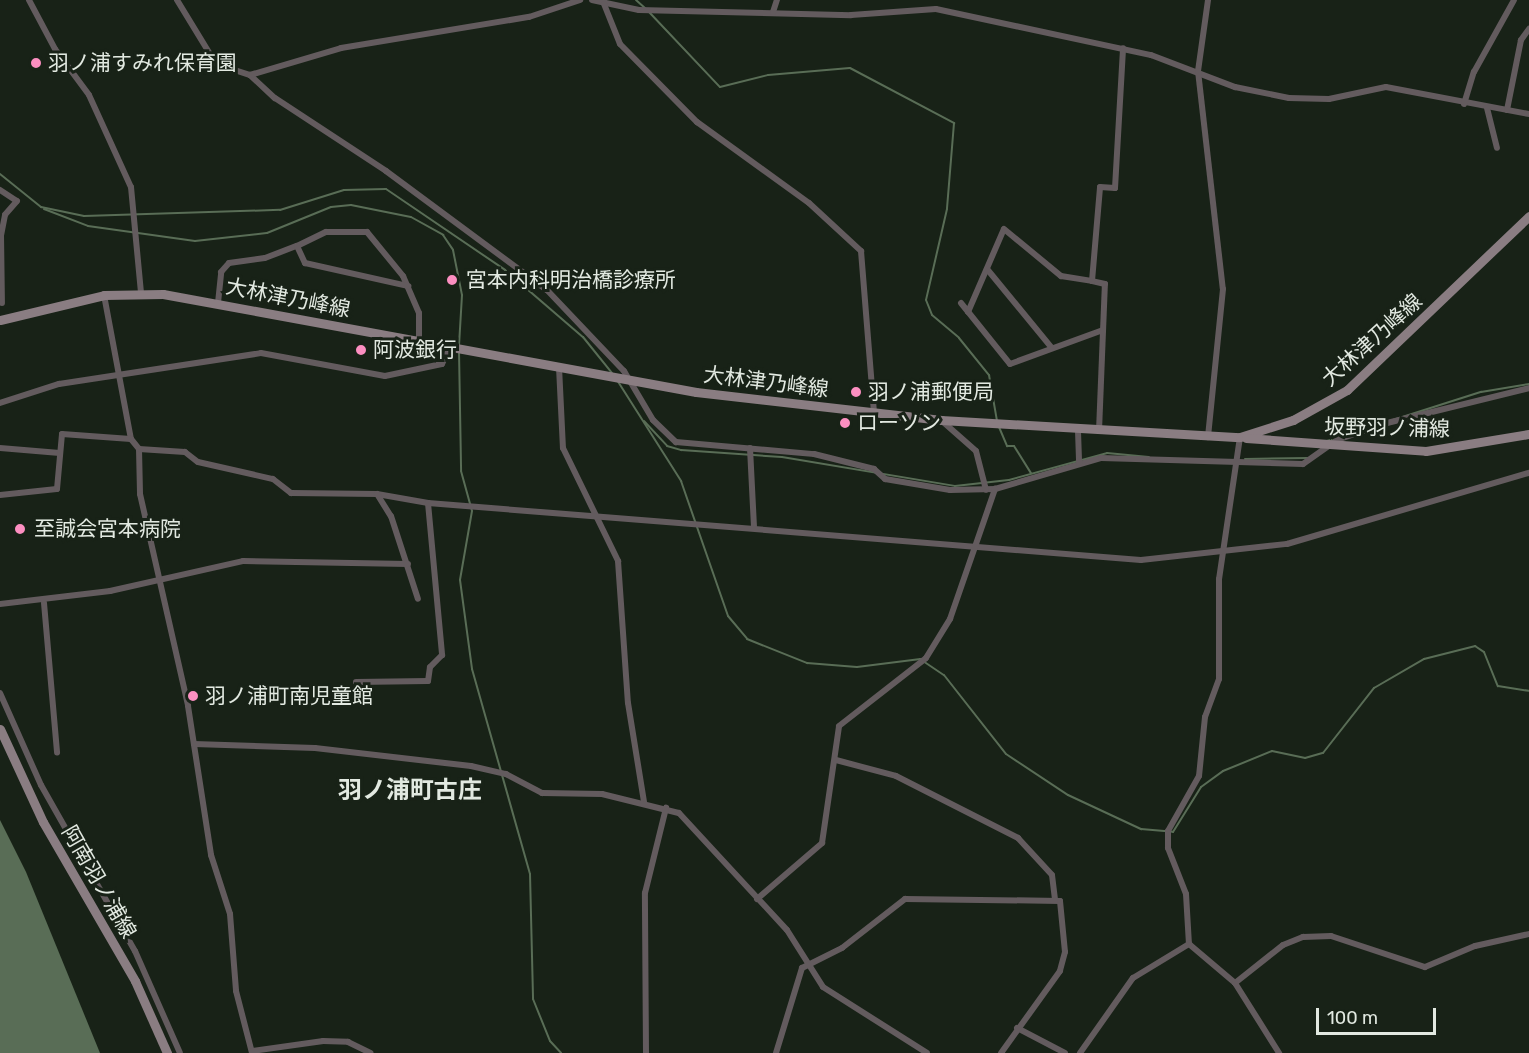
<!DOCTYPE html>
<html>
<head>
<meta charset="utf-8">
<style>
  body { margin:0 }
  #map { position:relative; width:1529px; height:1053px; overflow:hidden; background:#182217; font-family:Rubik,"Noto Sans JP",sans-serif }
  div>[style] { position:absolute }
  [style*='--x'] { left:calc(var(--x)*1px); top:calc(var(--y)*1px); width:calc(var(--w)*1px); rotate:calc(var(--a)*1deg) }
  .water>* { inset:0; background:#596d56 }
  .stream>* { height:2px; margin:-1px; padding:0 1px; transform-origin:1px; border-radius:1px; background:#596d56 }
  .minor>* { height:6px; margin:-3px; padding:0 3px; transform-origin:3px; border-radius:3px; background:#635b5e }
  .secondary>* { height:9px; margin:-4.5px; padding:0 4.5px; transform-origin:4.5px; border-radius:4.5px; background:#8a7d82 }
  .dots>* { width:16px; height:16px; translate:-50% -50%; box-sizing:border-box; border:3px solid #182217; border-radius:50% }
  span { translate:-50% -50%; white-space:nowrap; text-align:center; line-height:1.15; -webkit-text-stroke:6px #182217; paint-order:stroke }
  .poi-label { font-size:21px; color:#e2e9e1 }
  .left { translate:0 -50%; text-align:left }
  .street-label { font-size:21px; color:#e2e9e1 }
  .quarter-label { font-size:24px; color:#e2e9e1; font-weight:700 }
  .scale { position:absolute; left:1316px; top:1008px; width:120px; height:27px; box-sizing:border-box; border:3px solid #e2e9e1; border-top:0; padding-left:8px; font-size:18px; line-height:21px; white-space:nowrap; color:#e2e9e1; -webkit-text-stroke:4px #182217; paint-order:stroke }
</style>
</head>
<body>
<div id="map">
  <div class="water">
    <div style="clip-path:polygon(0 820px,26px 872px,100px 1053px,0 1053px)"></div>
  </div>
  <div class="stream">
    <div style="--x:636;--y:0;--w:12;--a:42"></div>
    <div style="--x:649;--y:12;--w:103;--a:46.6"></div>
    <div style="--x:720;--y:87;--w:49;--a:-14"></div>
    <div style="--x:768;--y:75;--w:82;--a:-4.9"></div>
    <div style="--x:850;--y:68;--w:118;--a:27.9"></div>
    <div style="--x:954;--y:123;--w:86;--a:94.7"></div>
    <div style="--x:947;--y:209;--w:93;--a:103"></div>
    <div style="--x:926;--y:300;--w:16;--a:68"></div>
    <div style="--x:932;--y:315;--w:35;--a:40"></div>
    <div style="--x:959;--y:338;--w:48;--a:51"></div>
    <div style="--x:989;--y:375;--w:47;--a:80.1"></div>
    <div style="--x:0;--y:174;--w:53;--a:38.8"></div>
    <div style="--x:41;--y:207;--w:44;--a:11.8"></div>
    <div style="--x:84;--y:216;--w:196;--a:-1.8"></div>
    <div style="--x:280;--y:210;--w:67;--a:-17.4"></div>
    <div style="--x:344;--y:190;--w:42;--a:-1.4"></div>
    <div style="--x:386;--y:189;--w:144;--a:34.2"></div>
    <div style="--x:505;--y:270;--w:103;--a:40.7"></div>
    <div style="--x:583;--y:337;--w:46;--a:51.1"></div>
    <div style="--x:44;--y:209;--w:47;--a:21.1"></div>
    <div style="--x:88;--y:226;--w:108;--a:8"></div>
    <div style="--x:195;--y:241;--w:72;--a:-6.3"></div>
    <div style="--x:267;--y:233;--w:69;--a:-22.1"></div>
    <div style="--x:331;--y:207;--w:20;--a:-6"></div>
    <div style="--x:351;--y:205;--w:61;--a:11.3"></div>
    <div style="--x:411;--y:217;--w:37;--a:29"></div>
    <div style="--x:443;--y:235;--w:18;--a:56"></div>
    <div style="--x:453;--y:250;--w:46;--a:78.7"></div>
    <div style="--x:462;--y:295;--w:51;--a:93.4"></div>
    <div style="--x:459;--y:351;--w:120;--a:89"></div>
    <div style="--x:461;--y:471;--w:41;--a:74.6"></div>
    <div style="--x:472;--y:511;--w:70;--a:99.9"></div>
    <div style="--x:460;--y:580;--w:90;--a:82.3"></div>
    <div style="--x:472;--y:669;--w:213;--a:74.2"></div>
    <div style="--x:530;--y:874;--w:125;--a:88.6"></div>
    <div style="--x:533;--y:999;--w:45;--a:68"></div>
    <div style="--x:550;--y:1041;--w:16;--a:47"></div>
    <div style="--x:617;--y:380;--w:120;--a:57.6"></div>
    <div style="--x:681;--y:481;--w:143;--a:70.8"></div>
    <div style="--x:728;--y:616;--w:30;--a:50"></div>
    <div style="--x:747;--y:639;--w:65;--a:21.8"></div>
    <div style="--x:807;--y:663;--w:50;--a:4.6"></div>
    <div style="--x:857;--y:667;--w:64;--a:-7.2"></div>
    <div style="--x:920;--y:659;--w:29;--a:34"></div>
    <div style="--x:944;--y:675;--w:100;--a:51.9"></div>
    <div style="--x:1006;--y:754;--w:74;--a:33.5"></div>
    <div style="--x:1068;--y:795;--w:81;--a:25"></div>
    <div style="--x:1141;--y:829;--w:32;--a:5"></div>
    <div style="--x:1173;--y:832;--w:53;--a:-58.1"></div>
    <div style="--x:1201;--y:787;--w:27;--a:-36"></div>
    <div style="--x:1223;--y:771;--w:53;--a:-22.2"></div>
    <div style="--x:1272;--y:751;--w:34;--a:12"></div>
    <div style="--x:1305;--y:758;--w:19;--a:-16"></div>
    <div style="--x:1323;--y:753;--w:83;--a:-51.9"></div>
    <div style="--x:1374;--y:688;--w:58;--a:-30.1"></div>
    <div style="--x:1424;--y:659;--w:53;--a:-14.3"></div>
    <div style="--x:1475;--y:646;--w:11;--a:34"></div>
    <div style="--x:1484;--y:652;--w:37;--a:68"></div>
    <div style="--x:1498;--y:686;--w:31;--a:9"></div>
    <div style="--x:644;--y:421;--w:34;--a:47"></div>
    <div style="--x:667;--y:446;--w:15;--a:16"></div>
    <div style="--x:681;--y:450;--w:101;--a:4"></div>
    <div style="--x:782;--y:457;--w:175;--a:9.5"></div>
    <div style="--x:955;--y:486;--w:54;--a:-6.3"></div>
    <div style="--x:1009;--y:480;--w:102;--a:-15.4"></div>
    <div style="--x:1107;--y:453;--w:42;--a:5.4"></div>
    <div style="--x:999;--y:427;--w:21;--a:67"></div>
    <div style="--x:1007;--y:446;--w:7;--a:0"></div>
    <div style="--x:1014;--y:446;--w:32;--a:58"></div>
    <div style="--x:1327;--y:441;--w:162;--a:-17.7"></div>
    <div style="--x:1481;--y:392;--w:49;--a:-9.5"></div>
    <div style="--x:1245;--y:459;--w:63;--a:-0.9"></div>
  </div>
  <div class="minor">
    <div style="--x:29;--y:0;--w:55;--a:62"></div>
    <div style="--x:55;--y:49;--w:57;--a:53.5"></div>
    <div style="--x:89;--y:95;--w:101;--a:65.5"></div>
    <div style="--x:131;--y:187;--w:105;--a:84.6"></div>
    <div style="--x:177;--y:0;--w:75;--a:58.6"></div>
    <div style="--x:216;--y:64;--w:36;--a:18"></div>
    <div style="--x:250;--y:75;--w:34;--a:43"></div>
    <div style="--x:275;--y:98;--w:133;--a:33.3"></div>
    <div style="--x:386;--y:171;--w:200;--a:36.5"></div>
    <div style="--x:547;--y:290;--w:112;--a:46.5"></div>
    <div style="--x:624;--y:371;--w:57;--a:59.4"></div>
    <div style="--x:653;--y:420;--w:32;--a:44"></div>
    <div style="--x:676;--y:442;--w:139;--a:5"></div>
    <div style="--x:814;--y:454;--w:62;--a:14"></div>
    <div style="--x:874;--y:469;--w:15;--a:42"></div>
    <div style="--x:885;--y:479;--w:66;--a:9.6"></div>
    <div style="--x:950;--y:490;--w:45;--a:-1.3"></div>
    <div style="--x:995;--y:489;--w:110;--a:-16.3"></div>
    <div style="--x:1101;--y:458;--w:202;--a:1.7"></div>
    <div style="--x:1303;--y:464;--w:42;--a:-35.2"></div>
    <div style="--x:1337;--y:440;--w:53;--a:-18.8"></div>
    <div style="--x:1387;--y:423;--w:146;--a:-13.8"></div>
    <div style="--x:592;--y:0;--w:48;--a:12"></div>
    <div style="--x:639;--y:10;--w:212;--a:1.4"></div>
    <div style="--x:851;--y:15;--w:85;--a:-4"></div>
    <div style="--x:936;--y:9;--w:220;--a:12.1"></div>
    <div style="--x:1151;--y:55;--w:90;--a:20.9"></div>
    <div style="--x:1235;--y:87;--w:55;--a:11.5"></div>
    <div style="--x:1289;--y:98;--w:40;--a:1.4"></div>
    <div style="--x:1329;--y:99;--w:58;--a:-11.9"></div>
    <div style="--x:1386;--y:87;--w:146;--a:10.7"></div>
    <div style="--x:1208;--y:0;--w:72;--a:98"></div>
    <div style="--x:1198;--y:71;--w:219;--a:83.5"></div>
    <div style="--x:1223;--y:289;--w:149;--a:95.8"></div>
    <div style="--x:604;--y:4;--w:43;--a:68.2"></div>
    <div style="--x:620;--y:44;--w:110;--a:45.4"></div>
    <div style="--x:697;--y:122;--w:138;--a:35.9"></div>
    <div style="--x:809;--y:203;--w:71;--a:42.7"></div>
    <div style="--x:861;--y:251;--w:163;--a:85.4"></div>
    <div style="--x:773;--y:12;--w:13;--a:-72"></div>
    <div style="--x:250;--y:75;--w:95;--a:-16.5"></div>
    <div style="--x:341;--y:48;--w:191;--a:-9.4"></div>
    <div style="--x:529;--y:17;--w:54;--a:-18.4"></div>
    <div style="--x:1464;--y:104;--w:34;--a:-73"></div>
    <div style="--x:1474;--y:72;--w:82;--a:-60.9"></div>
    <div style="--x:1487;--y:108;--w:41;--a:76"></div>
    <div style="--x:1507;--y:110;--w:71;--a:-78.7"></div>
    <div style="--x:1521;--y:40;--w:14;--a:-54"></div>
    <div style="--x:0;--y:190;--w:20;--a:33"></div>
    <div style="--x:17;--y:201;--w:18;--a:131"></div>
    <div style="--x:5;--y:215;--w:20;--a:101"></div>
    <div style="--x:1;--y:235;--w:68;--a:89.2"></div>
    <div style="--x:297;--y:246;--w:32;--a:-26"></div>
    <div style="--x:326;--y:232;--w:41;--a:0"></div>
    <div style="--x:367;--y:232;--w:57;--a:50.7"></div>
    <div style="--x:403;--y:276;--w:40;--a:66.6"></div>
    <div style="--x:419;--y:313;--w:28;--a:90"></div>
    <div style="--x:987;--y:269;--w:102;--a:50.6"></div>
    <div style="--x:104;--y:295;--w:147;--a:79.4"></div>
    <div style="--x:131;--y:439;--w:13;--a:51"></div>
    <div style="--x:139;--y:449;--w:45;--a:88.7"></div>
    <div style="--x:140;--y:494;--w:217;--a:77.2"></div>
    <div style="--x:188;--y:706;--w:151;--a:81.2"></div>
    <div style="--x:211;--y:855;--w:62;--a:72.1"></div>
    <div style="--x:230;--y:914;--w:77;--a:85.5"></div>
    <div style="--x:236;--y:991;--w:64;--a:75.5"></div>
    <div style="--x:218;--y:303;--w:31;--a:-84"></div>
    <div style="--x:221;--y:272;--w:12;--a:-48"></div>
    <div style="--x:229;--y:263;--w:36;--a:-8"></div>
    <div style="--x:265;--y:258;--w:34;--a:-21"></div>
    <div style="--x:297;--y:246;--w:19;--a:65"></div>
    <div style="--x:305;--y:263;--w:106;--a:12.6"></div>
    <div style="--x:961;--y:303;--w:78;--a:51.2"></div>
    <div style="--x:1010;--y:364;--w:99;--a:-20.1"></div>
    <div style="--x:968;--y:312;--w:90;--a:-66.6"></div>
    <div style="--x:1004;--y:229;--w:74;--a:39.5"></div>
    <div style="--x:1061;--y:276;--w:31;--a:9"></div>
    <div style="--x:559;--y:367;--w:81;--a:87.2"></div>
    <div style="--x:563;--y:448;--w:126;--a:64"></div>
    <div style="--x:618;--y:561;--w:142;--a:86"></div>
    <div style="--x:628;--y:703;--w:100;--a:80.8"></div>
    <div style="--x:0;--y:403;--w:62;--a:-17.9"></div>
    <div style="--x:59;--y:384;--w:204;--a:-8.7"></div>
    <div style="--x:261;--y:353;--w:126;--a:10.5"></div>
    <div style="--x:385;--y:376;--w:58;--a:-11.9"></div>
    <div style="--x:442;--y:364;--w:19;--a:-65"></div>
    <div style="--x:942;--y:421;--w:45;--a:41.4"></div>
    <div style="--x:976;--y:451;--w:40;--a:75.6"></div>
    <div style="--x:1078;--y:431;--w:32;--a:88"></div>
    <div style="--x:1099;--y:431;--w:147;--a:-87.7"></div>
    <div style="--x:1105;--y:284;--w:13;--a:-167"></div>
    <div style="--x:1092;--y:281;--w:94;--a:-85.1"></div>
    <div style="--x:1100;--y:187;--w:15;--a:4"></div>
    <div style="--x:1115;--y:188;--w:140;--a:-86.7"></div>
    <div style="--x:1240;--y:437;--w:144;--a:98.4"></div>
    <div style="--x:1219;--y:579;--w:100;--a:90"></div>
    <div style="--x:1219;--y:679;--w:40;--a:110.2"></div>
    <div style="--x:1205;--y:717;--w:59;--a:95.8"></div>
    <div style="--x:1199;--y:776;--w:63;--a:119.4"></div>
    <div style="--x:1168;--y:831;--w:17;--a:90"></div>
    <div style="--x:1168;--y:848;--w:49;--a:68.6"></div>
    <div style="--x:1186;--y:894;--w:50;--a:86.6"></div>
    <div style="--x:1189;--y:944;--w:60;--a:40.3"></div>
    <div style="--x:1235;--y:983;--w:61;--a:-38.4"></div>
    <div style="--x:1283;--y:945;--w:22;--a:-22"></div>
    <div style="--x:1303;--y:937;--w:28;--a:-2"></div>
    <div style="--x:1331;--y:936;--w:99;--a:18.3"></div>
    <div style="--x:1425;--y:967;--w:54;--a:-22.8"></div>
    <div style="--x:1475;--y:946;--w:55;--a:-12.5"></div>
    <div style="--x:0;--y:448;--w:60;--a:4.8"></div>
    <div style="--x:750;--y:448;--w:78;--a:87.1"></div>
    <div style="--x:139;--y:449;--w:46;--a:3.7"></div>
    <div style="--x:185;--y:452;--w:16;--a:38"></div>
    <div style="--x:198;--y:462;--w:77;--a:12.8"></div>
    <div style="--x:273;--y:479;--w:23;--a:38"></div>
    <div style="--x:291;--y:493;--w:86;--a:0.7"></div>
    <div style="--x:377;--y:494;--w:52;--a:10"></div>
    <div style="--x:428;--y:503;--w:153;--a:84.7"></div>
    <div style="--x:442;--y:655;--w:17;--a:135"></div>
    <div style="--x:430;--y:667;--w:14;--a:98"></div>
    <div style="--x:428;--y:681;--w:72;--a:179.2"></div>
    <div style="--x:377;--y:494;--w:26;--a:58"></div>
    <div style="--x:391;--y:516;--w:87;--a:72"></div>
    <div style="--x:0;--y:495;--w:57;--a:-6"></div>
    <div style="--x:57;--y:489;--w:55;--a:-84.8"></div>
    <div style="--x:62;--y:434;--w:69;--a:4.1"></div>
    <div style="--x:428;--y:503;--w:715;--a:4.57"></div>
    <div style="--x:1141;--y:560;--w:147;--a:-6.3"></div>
    <div style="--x:1287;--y:544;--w:252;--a:-16.4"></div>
    <div style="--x:44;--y:603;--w:150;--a:85"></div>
    <div style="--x:0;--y:604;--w:111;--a:-6.7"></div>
    <div style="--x:110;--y:591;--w:136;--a:-12.7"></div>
    <div style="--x:243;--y:561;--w:165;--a:1"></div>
    <div style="--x:0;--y:693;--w:101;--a:66"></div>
    <div style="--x:41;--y:785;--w:191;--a:60.5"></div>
    <div style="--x:135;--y:951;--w:111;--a:66.2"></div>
    <div style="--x:194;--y:744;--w:121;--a:1.9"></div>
    <div style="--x:315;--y:748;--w:157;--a:6.6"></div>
    <div style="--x:471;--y:766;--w:36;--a:13"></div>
    <div style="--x:506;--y:774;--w:41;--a:27.8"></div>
    <div style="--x:542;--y:793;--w:60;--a:1"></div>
    <div style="--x:602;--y:794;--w:79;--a:13.9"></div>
    <div style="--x:679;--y:813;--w:159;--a:47.3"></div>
    <div style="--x:787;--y:930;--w:67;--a:57.7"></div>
    <div style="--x:823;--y:987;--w:123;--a:32.4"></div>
    <div style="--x:836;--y:760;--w:62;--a:14.9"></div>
    <div style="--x:896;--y:776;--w:137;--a:26.9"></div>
    <div style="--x:1018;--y:838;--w:50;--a:47.4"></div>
    <div style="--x:1052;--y:875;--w:25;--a:83"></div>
    <div style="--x:757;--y:899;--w:86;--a:-40.7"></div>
    <div style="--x:822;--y:843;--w:118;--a:-81.7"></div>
    <div style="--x:839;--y:726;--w:110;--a:-38"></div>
    <div style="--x:926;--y:658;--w:46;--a:-58.4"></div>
    <div style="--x:950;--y:619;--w:138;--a:-70.9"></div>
    <div style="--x:1235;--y:983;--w:83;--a:57.8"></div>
    <div style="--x:1017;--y:1028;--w:54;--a:27.5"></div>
    <div style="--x:252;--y:1051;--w:72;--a:-8"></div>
    <div style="--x:323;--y:1041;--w:25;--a:2"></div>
    <div style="--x:348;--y:1042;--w:25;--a:26"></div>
    <div style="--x:646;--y:1053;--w:160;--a:-90.4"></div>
    <div style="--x:645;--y:893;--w:88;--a:-76.1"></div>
    <div style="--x:776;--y:1053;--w:89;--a:-73"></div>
    <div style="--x:802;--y:968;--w:45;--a:-26.6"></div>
    <div style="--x:842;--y:948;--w:80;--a:-37.9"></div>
    <div style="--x:905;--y:899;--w:155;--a:0.7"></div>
    <div style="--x:1060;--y:901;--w:51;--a:84.4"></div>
    <div style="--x:1065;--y:952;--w:20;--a:105"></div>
    <div style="--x:1060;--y:971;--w:101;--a:125.7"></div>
    <div style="--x:1080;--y:1053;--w:92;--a:-54.8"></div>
    <div style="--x:1133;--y:978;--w:66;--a:-31.3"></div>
  </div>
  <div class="secondary">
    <div style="--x:0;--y:320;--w:107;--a:-13.5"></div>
    <div style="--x:104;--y:295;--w:59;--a:-1"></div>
    <div style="--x:163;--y:294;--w:542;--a:10.42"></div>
    <div style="--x:696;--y:392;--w:247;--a:6.5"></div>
    <div style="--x:941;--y:420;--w:299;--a:3.3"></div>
    <div style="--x:1240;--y:437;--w:56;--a:-17.8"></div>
    <div style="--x:1293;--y:420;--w:62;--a:-29.1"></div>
    <div style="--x:1347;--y:390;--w:252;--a:-43.7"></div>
    <div style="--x:1246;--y:438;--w:180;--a:4.1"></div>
    <div style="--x:1426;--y:451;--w:104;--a:-9.4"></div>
    <div style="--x:0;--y:729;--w:102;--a:65.2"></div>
    <div style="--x:43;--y:822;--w:184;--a:59.9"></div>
    <div style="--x:135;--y:981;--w:79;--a:66"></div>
  </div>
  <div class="dots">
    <div style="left:36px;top:63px;background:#fc8fc1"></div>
    <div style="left:452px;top:280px;background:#fc8fc1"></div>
    <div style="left:361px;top:350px;background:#fc8fc1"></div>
    <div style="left:856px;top:392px;background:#fc8fc1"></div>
    <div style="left:845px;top:423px;background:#fc8fc1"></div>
    <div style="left:20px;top:529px;background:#fc8fc1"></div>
    <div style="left:193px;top:696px;background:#fc8fc1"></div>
  </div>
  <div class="poi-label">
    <span class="left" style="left:48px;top:63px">羽ノ浦すみれ保育園</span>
    <span class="left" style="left:466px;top:280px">宮本内科明治橋診療所</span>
    <span class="left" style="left:373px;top:350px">阿波銀行</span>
    <span class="left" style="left:868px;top:392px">羽ノ浦郵便局</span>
    <span class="left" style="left:857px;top:423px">ローソン</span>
    <span class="left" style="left:34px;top:529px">至誠会宮本病院</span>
    <span class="left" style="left:205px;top:696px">羽ノ浦町南児童館</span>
  </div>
  <div class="street-label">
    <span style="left:288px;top:298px;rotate:11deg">大林津乃峰線</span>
    <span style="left:1372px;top:340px;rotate:-42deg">大林津乃峰線</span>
    <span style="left:766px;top:382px;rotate:7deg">大林津乃峰線</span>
    <span style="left:1387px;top:428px;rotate:1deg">坂野羽ノ浦線</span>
    <span style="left:99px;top:882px;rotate:60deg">阿南羽ノ浦線</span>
  </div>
  <div class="quarter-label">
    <span style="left:410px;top:791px">羽ノ浦町古庄</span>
  </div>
  <div class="scale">100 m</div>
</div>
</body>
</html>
